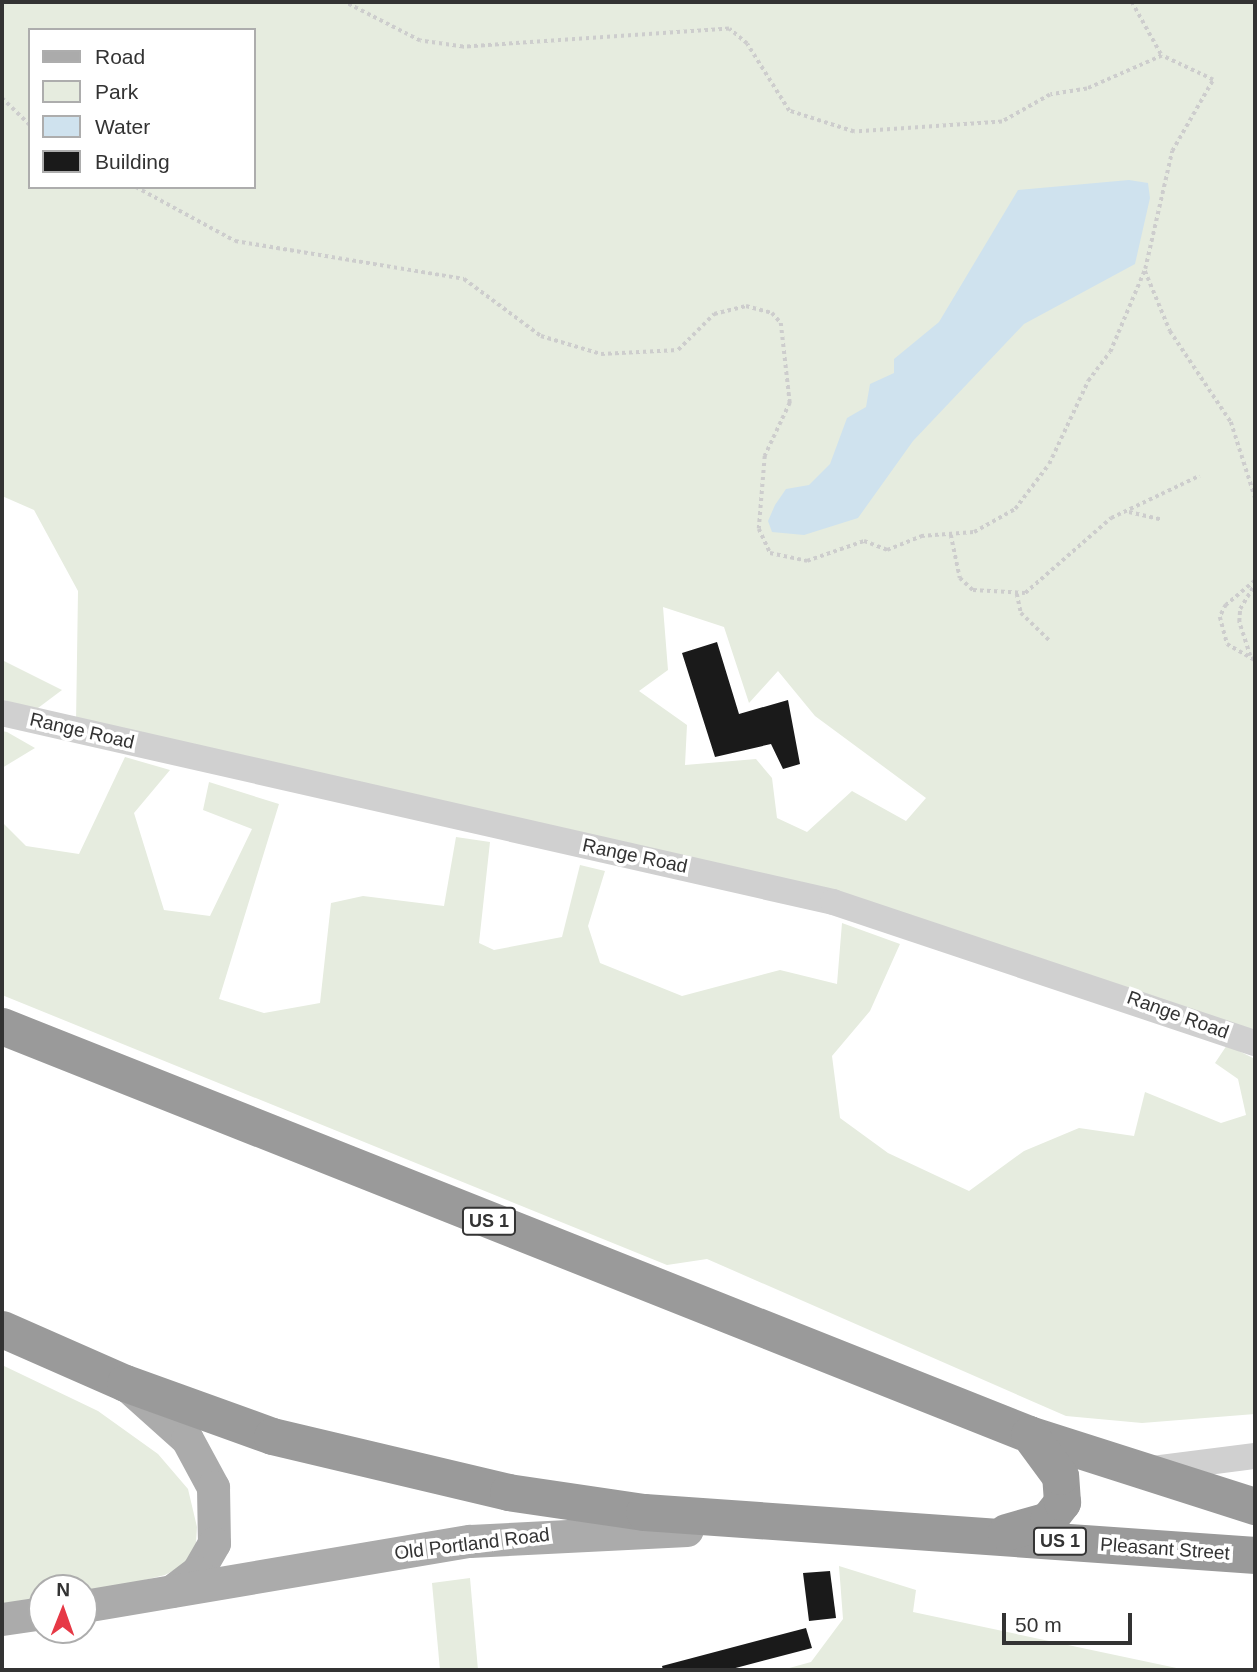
<!DOCTYPE html>
<html>
<head>
<meta charset="utf-8">
<style>
  body { margin:0 }
  #map { position:relative; width:1257px; height:1672px; overflow:hidden; background:#fff; font-family:Arial,sans-serif }
  div>[style] { position:absolute }
  [style*='--x'] { left:calc(var(--x)*1px); top:calc(var(--y)*1px); width:calc(var(--w)*1px); rotate:calc(var(--a)*1deg) }
  .green>* { inset:0; background:#e6ecdf }
  .water>* { inset:0; background:#cfe2ee }
  .building>* { inset:0; background:#1a1a1a }
  .path>* { height:3.5px; margin-top:-1.75px; transform-origin:0; background:repeating-linear-gradient(90deg,#cdcdcd 0 3.5px,transparent 0 7px) }
  .minor>* { height:26px; margin:-13px; padding:0 13px; transform-origin:13px; border-radius:13px; background:#d0d0d0 }
  .major>* { height:33px; margin:-16.5px; padding:0 16.5px; transform-origin:16.5px; border-radius:16.5px; background:#ababab }
  .highway>* { height:37px; margin:-18.5px; padding:0 18.5px; transform-origin:18.5px; border-radius:18.5px; background:#9a9a9a }
  span { translate:-50% -50%; white-space:nowrap; text-align:center; line-height:1.15; -webkit-text-stroke:7px #fff; paint-order:stroke }
  .shield-label span { padding:2px 5px; background:#fff; border:2px solid; border-radius:5px; -webkit-text-stroke-width:0 }
  .shield-label { font-size:18px; color:#333; font-weight:700 }
  .street-label { font-size:19px; color:#333 }
  .frame { position:absolute; inset:0; border:4px solid #333; pointer-events:none }
  .legend { position:absolute; left:28px; top:28px; width:228px; height:161px; box-sizing:border-box; background:#fff; border:2px solid #adadad; margin:0; padding:9px 12px; list-style:none; font-size:21px; color:#333 }
  .legend li { display:flex; align-items:center; gap:14px; height:35px }
  .legend b { width:35px; border:2px solid #adadad }
  .north { position:absolute; left:28px; top:1574px; width:70px; height:70px; box-sizing:border-box; background:#fff; border:2px solid #adadad; border-radius:50%; rotate:1deg; font-size:19px; font-weight:700; line-height:28px; text-align:center; color:#333 }
  .north::after { content:''; display:block; margin:auto; width:24px; height:32px; background:#e63946; clip-path:polygon(50% 0,100% 100%,50% 72%,0 100%) }
  .scale { position:absolute; left:1002px; top:1613px; width:130px; height:32px; box-sizing:border-box; border:4px solid #333; border-top:0; padding-left:9px; font-size:21px; line-height:24px; white-space:nowrap; color:#333; -webkit-text-stroke:5px #fff; paint-order:stroke }
</style>
</head>
<body>
<div id="map">
  <div class="green">
    <div style="clip-path:polygon(evenodd,2px 2px,1255px 2px,1255px 1035px,817px 886px,76px 723px,78px 591px,34px 510px,2px 496px,2px 2px,30px 30px,254px 30px,254px 187px,30px 187px,30px 30px,2px 2px,663px 607px,724px 627px,749px 703px,778px 671px,815px 716px,926px 798px,906px 821px,852px 791px,807px 832px,777px 818px,772px 778px,756px 759px,685px 765px,687px 725px,639px 691px,668px 670px,663px 607px)"></div>
    <div style="clip-path:polygon(2px 660px,62px 690px,34px 711px,2px 699px)"></div>
    <div style="clip-path:polygon(2px 731px,7px 732px,35px 748px,2px 768px)"></div>
    <div style="clip-path:polygon(125px 757px,170px 770px,134px 813px,164px 910px,210px 916px,252px 829px,203px 810px,209px 782px,279px 804px,219px 999px,264px 1013px,320px 1003px,331px 903px,363px 896px,444px 906px,456px 837px,490px 842px,479px 943px,494px 950px,562px 937px,580px 865px,605px 871px,588px 926px,600px 963px,682px 996px,780px 970px,837px 984px,842px 923px,900px 944px,870px 1011px,832px 1056px,840px 1118px,888px 1153px,969px 1191px,1024px 1151px,1079px 1128px,1134px 1136px,1145px 1092px,1221px 1123px,1246px 1115px,1238px 1079px,1215px 1063px,1227px 1045px,1255px 1059px,1255px 1414px,1142px 1423px,1066px 1416px,707px 1259px,667px 1265px,2px 995px,2px 822px,26px 846px,79px 854px)"></div>
    <div style="clip-path:polygon(2px 1365px,98px 1411px,158px 1454px,188px 1489px,197px 1527px,195px 1559px,165px 1575px,84px 1595px,84px 1588px,42px 1588px,42px 1603px,2px 1609px)"></div>
    <div style="clip-path:polygon(839px 1566px,916px 1590px,913px 1612px,1186px 1670px,782px 1670px,811px 1662px,843px 1619px)"></div>
    <div style="clip-path:polygon(470px 1578px,478px 1670px,440px 1670px,432px 1583px)"></div>
  </div>
  <div class="water">
    <div style="clip-path:polygon(1129px 180px,1148px 183px,1150px 198px,1135px 264px,1024px 324px,913px 441px,858px 518px,804px 535px,772px 532px,768px 521px,775px 505px,786px 489px,809px 485px,830px 464px,847px 418px,866px 407px,870px 384px,894px 373px,894px 359px,939px 322px,1018px 190px)"></div>
  </div>
  <div class="building">
    <div style="clip-path:polygon(717px 642px,739px 714px,788px 700px,800px 764px,783px 769px,771px 744px,715px 757px,682px 653px)"></div>
    <div style="clip-path:polygon(830px 1571px,836px 1618px,809px 1621px,803px 1573px)"></div>
    <div style="clip-path:polygon(806px 1628px,812px 1648px,728px 1670px,663px 1670px,662px 1666px)"></div>
  </div>
  <div class="path">
    <div style="--x:1132;--y:2;--w:62;--a:60.9"></div>
    <div style="--x:2;--y:98;--w:39;--a:44"></div>
    <div style="--x:136;--y:187;--w:113;--a:28.6"></div>
    <div style="--x:235;--y:241;--w:232;--a:9.4"></div>
    <div style="--x:464;--y:279;--w:96;--a:36.5"></div>
    <div style="--x:541;--y:336;--w:63;--a:16.7"></div>
    <div style="--x:601;--y:354;--w:77;--a:-3"></div>
    <div style="--x:678;--y:350;--w:51;--a:-45"></div>
    <div style="--x:714;--y:314;--w:33;--a:-14"></div>
    <div style="--x:746;--y:306;--w:27;--a:15"></div>
    <div style="--x:772;--y:313;--w:13;--a:48"></div>
    <div style="--x:781;--y:323;--w:81;--a:83.6"></div>
    <div style="--x:790;--y:403;--w:59;--a:115.3"></div>
    <div style="--x:765;--y:456;--w:73;--a:94.7"></div>
    <div style="--x:759;--y:529;--w:26;--a:65"></div>
    <div style="--x:770;--y:553;--w:38;--a:12"></div>
    <div style="--x:807;--y:561;--w:60;--a:-19.3"></div>
    <div style="--x:864;--y:541;--w:25;--a:21"></div>
    <div style="--x:887;--y:550;--w:37;--a:-22"></div>
    <div style="--x:921;--y:536;--w:53;--a:-4.3"></div>
    <div style="--x:974;--y:532;--w:47;--a:-29.3"></div>
    <div style="--x:1015;--y:509;--w:56;--a:-52.9"></div>
    <div style="--x:1049;--y:464;--w:92;--a:-64.8"></div>
    <div style="--x:1088;--y:381;--w:36;--a:-53"></div>
    <div style="--x:1110;--y:352;--w:90;--a:-67.1"></div>
    <div style="--x:1145;--y:269;--w:121;--a:-77.1"></div>
    <div style="--x:1172;--y:151;--w:82;--a:-60"></div>
    <div style="--x:1213;--y:80;--w:56;--a:-154.8"></div>
    <div style="--x:1162;--y:56;--w:82;--a:156.3"></div>
    <div style="--x:1087;--y:89;--w:37;--a:171"></div>
    <div style="--x:1050;--y:95;--w:55;--a:150.6"></div>
    <div style="--x:1002;--y:122;--w:148;--a:176.1"></div>
    <div style="--x:854;--y:132;--w:68;--a:-162.1"></div>
    <div style="--x:789;--y:111;--w:79;--a:-122.1"></div>
    <div style="--x:747;--y:44;--w:23;--a:-140"></div>
    <div style="--x:729;--y:29;--w:267;--a:176.1"></div>
    <div style="--x:463;--y:47;--w:43;--a:-172.1"></div>
    <div style="--x:420;--y:41;--w:85;--a:-152.8"></div>
    <div style="--x:1145;--y:271;--w:65;--a:67.4"></div>
    <div style="--x:1170;--y:331;--w:110;--a:56.2"></div>
    <div style="--x:1231;--y:422;--w:79;--a:72.3"></div>
    <div style="--x:1129;--y:512;--w:32;--a:13"></div>
    <div style="--x:951;--y:535;--w:44;--a:78.2"></div>
    <div style="--x:960;--y:578;--w:18;--a:43"></div>
    <div style="--x:973;--y:590;--w:52;--a:3.3"></div>
    <div style="--x:1025;--y:593;--w:114;--a:-41.1"></div>
    <div style="--x:1111;--y:518;--w:98;--a:-25.5"></div>
    <div style="--x:1255;--y:581;--w:38;--a:140"></div>
    <div style="--x:1226;--y:605;--w:13;--a:117"></div>
    <div style="--x:1220;--y:617;--w:28;--a:75"></div>
    <div style="--x:1227;--y:644;--w:32;--a:30"></div>
    <div style="--x:1017;--y:594;--w:19;--a:78"></div>
    <div style="--x:1021;--y:613;--w:42;--a:44"></div>
    <div style="--x:1250;--y:656;--w:36;--a:-108"></div>
    <div style="--x:1239;--y:622;--w:13;--a:-86"></div>
    <div style="--x:1240;--y:609;--w:29;--a:-59"></div>
  </div>
  <div class="minor">
    <div style="--x:2;--y:713;--w:852;--a:12.81"></div>
    <div style="--x:833;--y:902;--w:445;--a:18.5"></div>
    <div style="--x:1153;--y:1469;--w:103;--a:-7.3"></div>
  </div>
  <div class="major">
    <div style="--x:130;--y:1388;--w:76;--a:41.8"></div>
    <div style="--x:187;--y:1439;--w:55;--a:61.6"></div>
    <div style="--x:213;--y:1487;--w:56;--a:89"></div>
    <div style="--x:214;--y:1543;--w:34;--a:120"></div>
    <div style="--x:197;--y:1572;--w:31;--a:143"></div>
    <div style="--x:84;--y:1606;--w:391;--a:-9.6"></div>
    <div style="--x:470;--y:1541;--w:217;--a:-2.9"></div>
    <div style="--x:2;--y:1619;--w:40;--a:-8.5"></div>
  </div>
  <div class="highway">
    <div style="--x:2;--y:1026;--w:1105;--a:21.67"></div>
    <div style="--x:1029;--y:1434;--w:237;--a:17.7"></div>
    <div style="--x:2;--y:1329;--w:134;--a:23.7"></div>
    <div style="--x:125;--y:1383;--w:156;--a:19.8"></div>
    <div style="--x:272;--y:1436;--w:243;--a:13.3"></div>
    <div style="--x:508;--y:1492;--w:137;--a:8.4"></div>
    <div style="--x:644;--y:1512;--w:613;--a:4.03"></div>
    <div style="--x:1006;--y:1532;--w:44;--a:-15.9"></div>
    <div style="--x:1048;--y:1520;--w:23;--a:-52"></div>
    <div style="--x:1062;--y:1502;--w:26;--a:-94"></div>
    <div style="--x:1060;--y:1476;--w:52;--a:-126.4"></div>
  </div>
  <div class="shield-label">
    <span style="left:489px;top:1221px">US 1</span>
    <span style="left:1060px;top:1541px">US 1</span>
  </div>
  <div class="street-label">
    <span style="left:82px;top:731px;rotate:13deg">Range Road</span>
    <span style="left:635px;top:856px;rotate:12deg">Range Road</span>
    <span style="left:1178px;top:1015px;rotate:20deg">Range Road</span>
    <span style="left:472px;top:1544px;rotate:-7deg">Old Portland Road</span>
    <span style="left:1165px;top:1549px;rotate:4deg">Pleasant Street</span>
  </div>
  <div class="frame"></div>
  <ul class="legend">
  <li><b style="height:9px;background:#ababab"></b>Road</li>
  <li><b style="height:19px;background:#e6ecdf"></b>Park</li>
  <li><b style="height:19px;background:#cfe2ee"></b>Water</li>
  <li><b style="height:19px;background:#1a1a1a"></b>Building</li>
  </ul>
  <div class="north">N</div>
  <div class="scale">50 m</div>
</div>
</body>
</html>
